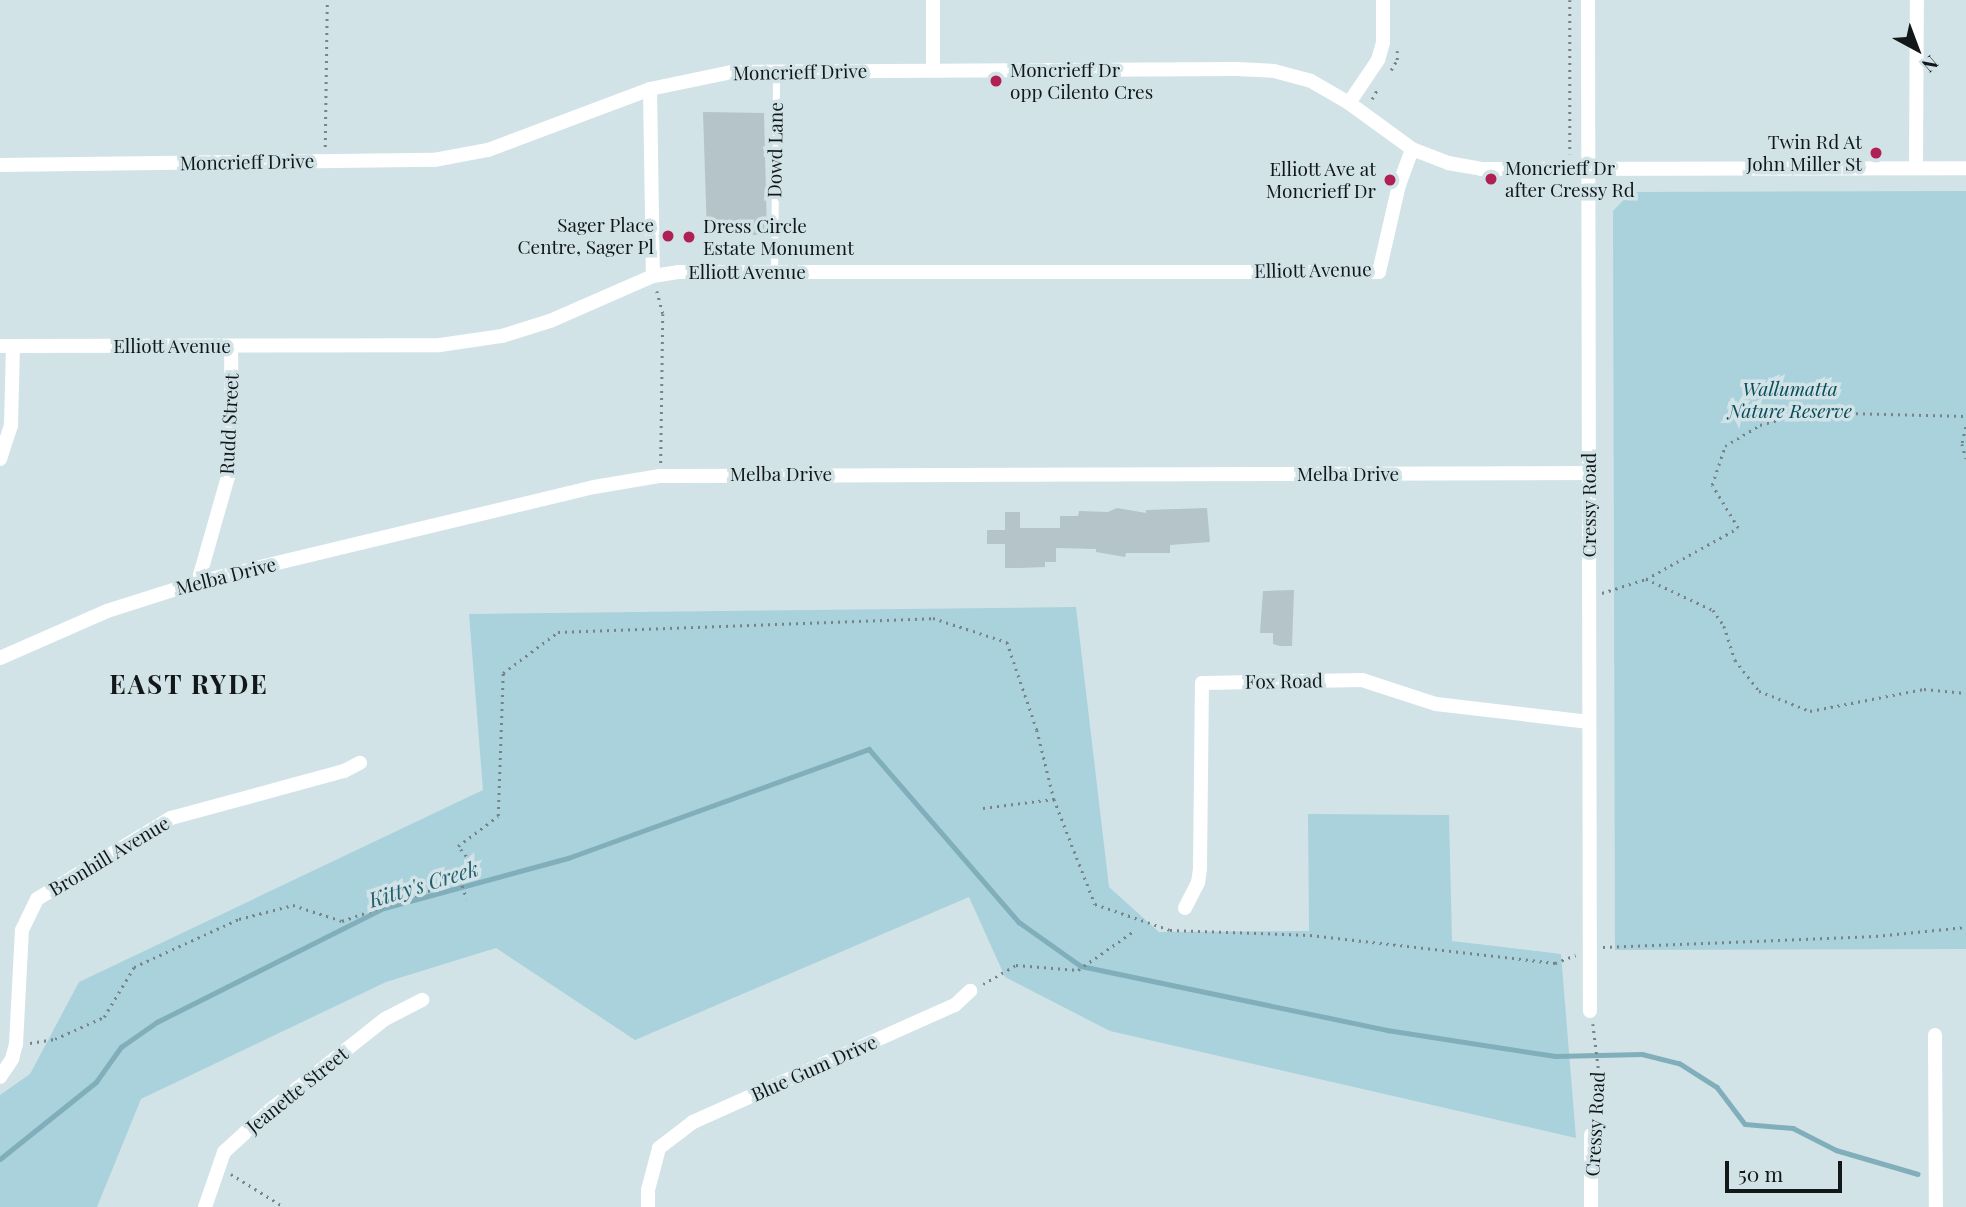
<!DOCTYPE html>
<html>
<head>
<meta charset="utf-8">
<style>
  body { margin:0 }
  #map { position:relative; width:1966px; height:1207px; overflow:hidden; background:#d2e3e7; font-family:"Playfair Display",serif }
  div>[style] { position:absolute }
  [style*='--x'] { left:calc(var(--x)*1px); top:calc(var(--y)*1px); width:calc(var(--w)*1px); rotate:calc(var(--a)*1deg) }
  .green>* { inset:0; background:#a9d2dc }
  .stream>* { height:4.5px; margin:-2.25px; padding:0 2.25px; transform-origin:2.25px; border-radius:2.25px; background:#80aeba }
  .building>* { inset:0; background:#b4c4c8 }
  .path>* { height:2.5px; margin-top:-1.25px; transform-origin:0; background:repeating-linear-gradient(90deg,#778386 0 2px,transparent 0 7px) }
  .lane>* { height:7px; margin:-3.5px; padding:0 3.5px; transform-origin:3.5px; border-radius:3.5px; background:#fff }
  .street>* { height:14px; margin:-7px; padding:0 7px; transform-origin:7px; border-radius:7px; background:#fff }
  .dots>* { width:19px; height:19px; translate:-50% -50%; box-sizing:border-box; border:4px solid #d2e3e7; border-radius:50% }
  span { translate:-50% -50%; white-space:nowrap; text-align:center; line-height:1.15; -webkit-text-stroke:7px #d2e3e7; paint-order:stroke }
  .poi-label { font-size:19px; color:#12181a }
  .left { translate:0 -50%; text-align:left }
  .right { translate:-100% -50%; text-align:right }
  .street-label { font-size:19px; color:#12181a }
  .park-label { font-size:19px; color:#084d5a; font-style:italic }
  .water-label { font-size:21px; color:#225f6d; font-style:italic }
  .district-label { font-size:26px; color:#12181a; font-weight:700; letter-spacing:2px }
  .north { position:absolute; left:1882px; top:14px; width:70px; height:70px; -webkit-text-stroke:5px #d2e3e7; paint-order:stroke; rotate:139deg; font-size:19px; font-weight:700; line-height:28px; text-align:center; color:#12181a }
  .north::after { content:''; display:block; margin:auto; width:24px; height:32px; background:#12181a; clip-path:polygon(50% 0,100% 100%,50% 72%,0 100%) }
  .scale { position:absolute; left:1725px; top:1161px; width:117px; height:32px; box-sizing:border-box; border:4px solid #12181a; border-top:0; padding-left:9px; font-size:21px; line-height:24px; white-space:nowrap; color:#12181a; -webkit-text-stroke:5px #d2e3e7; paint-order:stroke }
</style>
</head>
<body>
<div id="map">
  <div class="green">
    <div style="clip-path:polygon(1966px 191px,1966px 949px,1615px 950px,1613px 211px,1631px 192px)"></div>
    <div style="clip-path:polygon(1076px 607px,1109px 887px,1159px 932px,1309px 931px,1308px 814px,1449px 815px,1452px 941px,1561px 954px,1576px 1138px,1110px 1031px,1005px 977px,969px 897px,635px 1040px,496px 948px,386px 982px,141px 1099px,97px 1207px,0 1207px,0 1095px,30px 1074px,79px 982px,483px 790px,469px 614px)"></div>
  </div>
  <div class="stream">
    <div style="--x:0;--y:1159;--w:123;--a:-38.7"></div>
    <div style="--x:96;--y:1082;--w:43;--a:-54.5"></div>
    <div style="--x:121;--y:1047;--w:44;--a:-34.8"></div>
    <div style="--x:157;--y:1022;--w:254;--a:-26.7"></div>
    <div style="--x:384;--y:908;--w:191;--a:-15.2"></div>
    <div style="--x:568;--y:858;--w:320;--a:-19.9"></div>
    <div style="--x:869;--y:749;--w:229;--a:49.1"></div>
    <div style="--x:1019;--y:922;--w:76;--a:35.4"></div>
    <div style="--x:1081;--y:966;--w:313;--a:11.8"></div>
    <div style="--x:1387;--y:1030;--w:170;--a:8.8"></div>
    <div style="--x:1555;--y:1056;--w:87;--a:-1.3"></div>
    <div style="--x:1642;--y:1054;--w:38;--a:14"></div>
    <div style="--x:1679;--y:1063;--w:45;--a:32.3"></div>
    <div style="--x:1717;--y:1087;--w:46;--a:52.9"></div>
    <div style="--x:1745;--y:1124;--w:48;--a:4.8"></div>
    <div style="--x:1793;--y:1128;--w:48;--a:27.1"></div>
    <div style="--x:1836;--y:1150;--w:85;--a:16.3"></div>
  </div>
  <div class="building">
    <div style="clip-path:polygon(703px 112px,764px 113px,767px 235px,707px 234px)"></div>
    <div style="clip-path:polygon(1117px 508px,1146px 513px,1146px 510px,1207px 508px,1210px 542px,1170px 545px,1170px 553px,1126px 553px,1125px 557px,1096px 552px,1096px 549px,1056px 548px,1056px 562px,1045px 562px,1045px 567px,1020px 568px,1005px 568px,1005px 544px,987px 544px,987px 530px,1005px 530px,1005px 512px,1020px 512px,1020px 528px,1060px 528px,1060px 516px,1078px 516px,1079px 511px,1108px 512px)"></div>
    <div style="clip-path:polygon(1294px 590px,1292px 646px,1280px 646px,1273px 644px,1273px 633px,1260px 633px,1263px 591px)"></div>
  </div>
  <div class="path">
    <div style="--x:1570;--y:0;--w:154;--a:90"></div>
    <div style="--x:1391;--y:70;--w:12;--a:-59"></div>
    <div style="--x:1397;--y:60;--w:9;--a:-90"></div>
    <div style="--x:1372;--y:99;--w:10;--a:-61"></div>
    <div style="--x:325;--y:147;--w:147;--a:-89.2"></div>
    <div style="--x:657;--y:291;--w:24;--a:75"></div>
    <div style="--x:663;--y:314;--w:149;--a:90.8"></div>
    <div style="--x:1966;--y:427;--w:17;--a:103"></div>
    <div style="--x:1962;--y:444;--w:15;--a:74"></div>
    <div style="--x:1646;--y:579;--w:74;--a:24.8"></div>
    <div style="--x:1713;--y:610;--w:19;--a:55"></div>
    <div style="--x:1724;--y:626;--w:36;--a:72"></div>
    <div style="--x:1735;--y:660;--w:39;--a:52"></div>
    <div style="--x:1759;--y:691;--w:55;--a:21.4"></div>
    <div style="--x:1810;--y:711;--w:116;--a:-10.9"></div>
    <div style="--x:1924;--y:689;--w:42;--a:5.4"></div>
    <div style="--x:1602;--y:593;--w:46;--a:-17.7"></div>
    <div style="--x:1646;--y:579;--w:105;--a:-29"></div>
    <div style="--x:1738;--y:528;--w:50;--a:-121.2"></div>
    <div style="--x:1712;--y:485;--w:41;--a:-71.6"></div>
    <div style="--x:1725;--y:446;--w:41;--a:-31"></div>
    <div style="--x:1760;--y:425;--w:49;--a:-15.5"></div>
    <div style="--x:1807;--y:412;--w:159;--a:1.4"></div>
    <div style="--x:983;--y:808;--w:72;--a:-7.2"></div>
    <div style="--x:460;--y:879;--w:21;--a:71"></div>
    <div style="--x:1603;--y:947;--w:273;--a:-2.3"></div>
    <div style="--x:1876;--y:936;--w:90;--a:-5.7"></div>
    <div style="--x:983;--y:984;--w:38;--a:-30"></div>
    <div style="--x:1016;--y:965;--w:62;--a:4.6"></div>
    <div style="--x:1078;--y:970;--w:68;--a:-34.9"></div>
    <div style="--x:1593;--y:1024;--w:56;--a:82.9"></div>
    <div style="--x:1600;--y:1080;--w:41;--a:98.3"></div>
    <div style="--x:30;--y:1043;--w:25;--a:-9"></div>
    <div style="--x:55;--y:1039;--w:54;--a:-24.2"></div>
    <div style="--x:104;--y:1017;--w:58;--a:-59"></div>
    <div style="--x:134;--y:967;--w:115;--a:-24.6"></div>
    <div style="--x:239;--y:919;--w:56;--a:-14.5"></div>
    <div style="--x:293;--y:905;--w:52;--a:18.1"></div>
    <div style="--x:342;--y:921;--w:145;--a:-19.3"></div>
    <div style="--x:479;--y:873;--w:34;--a:-128"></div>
    <div style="--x:458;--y:846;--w:50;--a:-36.9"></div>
    <div style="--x:498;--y:816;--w:143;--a:-88"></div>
    <div style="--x:503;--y:673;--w:69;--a:-36.7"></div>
    <div style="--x:558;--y:632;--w:375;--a:-2.1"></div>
    <div style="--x:933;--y:618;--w:78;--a:18"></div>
    <div style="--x:1007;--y:642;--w:93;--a:71.2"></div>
    <div style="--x:1037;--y:730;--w:71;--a:76.2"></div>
    <div style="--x:1054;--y:799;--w:113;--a:68.7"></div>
    <div style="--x:1095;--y:904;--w:79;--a:19.1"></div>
    <div style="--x:1170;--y:930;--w:140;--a:2"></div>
    <div style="--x:1310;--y:935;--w:247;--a:6.5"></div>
    <div style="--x:1555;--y:963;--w:22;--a:-21"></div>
    <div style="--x:231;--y:1174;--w:62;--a:31.9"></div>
  </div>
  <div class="lane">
    <div style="--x:774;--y:272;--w:202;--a:-89.4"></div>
  </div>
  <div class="street">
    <div style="--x:1588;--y:0;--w:1011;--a:89.89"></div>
    <div style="--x:933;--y:70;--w:70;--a:-90"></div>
    <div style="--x:650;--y:89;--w:187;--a:89.1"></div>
    <div style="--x:1349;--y:103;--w:52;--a:-56"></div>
    <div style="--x:1378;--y:60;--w:18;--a:-74"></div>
    <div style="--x:1383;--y:43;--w:43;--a:-90"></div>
    <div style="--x:0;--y:165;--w:434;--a:-0.7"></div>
    <div style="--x:434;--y:160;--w:55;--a:-10.5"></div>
    <div style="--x:488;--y:150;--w:173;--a:-20.6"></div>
    <div style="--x:650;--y:89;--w:84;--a:-11.7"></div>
    <div style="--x:732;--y:72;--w:505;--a:-0.34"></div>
    <div style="--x:1237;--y:69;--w:37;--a:3"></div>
    <div style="--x:1274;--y:71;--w:38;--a:15"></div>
    <div style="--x:1311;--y:81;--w:44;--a:30.1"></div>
    <div style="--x:1349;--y:103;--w:78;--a:36.1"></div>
    <div style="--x:1412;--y:149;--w:39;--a:21"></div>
    <div style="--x:1448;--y:163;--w:34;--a:10"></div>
    <div style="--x:1481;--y:169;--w:485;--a:-0.1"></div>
    <div style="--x:1916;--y:168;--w:168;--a:-89.7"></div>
    <div style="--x:0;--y:346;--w:440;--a:-0.1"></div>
    <div style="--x:440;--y:345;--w:63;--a:-8.3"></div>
    <div style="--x:502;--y:336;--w:50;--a:-17.4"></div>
    <div style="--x:550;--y:321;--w:112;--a:-23.6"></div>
    <div style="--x:653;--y:276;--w:25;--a:-9"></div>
    <div style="--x:678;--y:272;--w:701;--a:0"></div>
    <div style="--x:1379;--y:272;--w:89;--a:-77.1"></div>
    <div style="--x:1399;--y:185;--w:38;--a:-70"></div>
    <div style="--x:0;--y:459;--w:35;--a:-72"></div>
    <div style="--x:11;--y:426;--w:80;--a:-88.6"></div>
    <div style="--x:198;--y:582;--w:109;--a:-74.1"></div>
    <div style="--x:228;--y:477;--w:39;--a:-84"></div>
    <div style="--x:232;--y:438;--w:92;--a:-90.6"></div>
    <div style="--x:0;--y:658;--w:117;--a:-23.7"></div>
    <div style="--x:107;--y:611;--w:96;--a:-17.7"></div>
    <div style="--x:198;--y:582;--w:407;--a:-13.5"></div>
    <div style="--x:594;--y:487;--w:67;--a:-9.5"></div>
    <div style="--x:660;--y:476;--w:929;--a:-0.19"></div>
    <div style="--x:1185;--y:908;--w:28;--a:-63"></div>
    <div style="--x:1198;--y:883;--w:15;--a:-82"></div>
    <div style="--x:1200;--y:868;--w:185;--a:-89.4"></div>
    <div style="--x:1202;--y:683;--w:160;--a:-1.1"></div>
    <div style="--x:1362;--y:680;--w:78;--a:18"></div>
    <div style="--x:1436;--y:704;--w:154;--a:6.7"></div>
    <div style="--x:1935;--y:1035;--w:172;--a:89.7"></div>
    <div style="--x:0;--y:1077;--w:22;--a:-56"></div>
    <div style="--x:12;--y:1059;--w:16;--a:-75"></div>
    <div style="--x:16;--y:1044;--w:114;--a:-87"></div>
    <div style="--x:22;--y:930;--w:34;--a:-64"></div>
    <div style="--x:37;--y:899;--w:157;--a:-31.2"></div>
    <div style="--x:171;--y:818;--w:179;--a:-15.2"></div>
    <div style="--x:344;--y:771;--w:18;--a:-27"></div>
    <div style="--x:205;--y:1207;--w:58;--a:-70.9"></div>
    <div style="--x:224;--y:1152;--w:62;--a:-42.4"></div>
    <div style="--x:270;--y:1110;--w:147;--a:-38.4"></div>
    <div style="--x:385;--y:1019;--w:42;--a:-27.2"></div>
    <div style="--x:648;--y:1207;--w:17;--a:-90"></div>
    <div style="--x:648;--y:1190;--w:43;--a:-75.3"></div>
    <div style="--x:659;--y:1148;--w:43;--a:-37.4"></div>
    <div style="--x:693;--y:1122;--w:287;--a:-24.1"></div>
    <div style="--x:955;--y:1005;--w:21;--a:-43"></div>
    <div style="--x:1591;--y:1207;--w:72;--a:-90"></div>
  </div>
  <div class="dots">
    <div style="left:996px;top:81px;background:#b02055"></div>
    <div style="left:1876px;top:153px;background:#b02055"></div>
    <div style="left:1491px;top:179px;background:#b02055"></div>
    <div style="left:1390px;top:180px;background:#b02055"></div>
    <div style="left:668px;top:236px;background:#b02055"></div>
    <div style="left:689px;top:237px;background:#b02055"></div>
  </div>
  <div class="poi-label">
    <span class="left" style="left:1010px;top:81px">Moncrieff Dr<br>opp Cilento Cres</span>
    <span class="right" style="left:1862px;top:153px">Twin Rd At<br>John Miller St</span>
    <span class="left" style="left:1505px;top:179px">Moncrieff Dr<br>after Cressy Rd</span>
    <span class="right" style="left:1376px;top:180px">Elliott Ave at<br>Moncrieff Dr</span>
    <span class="right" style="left:654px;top:236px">Sager Place<br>Centre, Sager Pl</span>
    <span class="left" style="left:703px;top:237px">Dress Circle<br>Estate Monument</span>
  </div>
  <div class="street-label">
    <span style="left:800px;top:72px;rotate:-1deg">Moncrieff Drive</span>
    <span style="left:775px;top:150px;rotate:-89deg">Dowd Lane</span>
    <span style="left:247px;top:162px;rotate:-1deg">Moncrieff Drive</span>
    <span style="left:1313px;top:270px;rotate:-1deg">Elliott Avenue</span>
    <span style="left:747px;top:272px">Elliott Avenue</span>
    <span style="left:172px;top:346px">Elliott Avenue</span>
    <span style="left:229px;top:424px;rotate:-87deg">Rudd Street</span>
    <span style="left:781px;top:474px">Melba Drive</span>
    <span style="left:1348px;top:474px">Melba Drive</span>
    <span style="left:1589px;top:505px;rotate:-90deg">Cressy Road</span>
    <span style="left:226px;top:576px;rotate:-14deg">Melba Drive</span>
    <span style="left:1284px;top:681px;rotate:-1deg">Fox Road</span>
    <span style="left:109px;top:856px;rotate:-31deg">Bronhill Avenue</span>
    <span style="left:814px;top:1068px;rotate:-24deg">Blue Gum Drive</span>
    <span style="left:297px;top:1090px;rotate:-39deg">Jeanette Street</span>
    <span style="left:1595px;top:1124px;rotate:-87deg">Cressy Road</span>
  </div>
  <div class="park-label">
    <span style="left:1790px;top:400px">Wallumatta<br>Nature Reserve</span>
  </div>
  <div class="water-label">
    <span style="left:423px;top:883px;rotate:-17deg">Kitty's Creek</span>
  </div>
  <div class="district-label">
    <span style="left:189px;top:684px">EAST RYDE</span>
  </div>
  <div class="north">N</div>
  <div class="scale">50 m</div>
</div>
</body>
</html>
